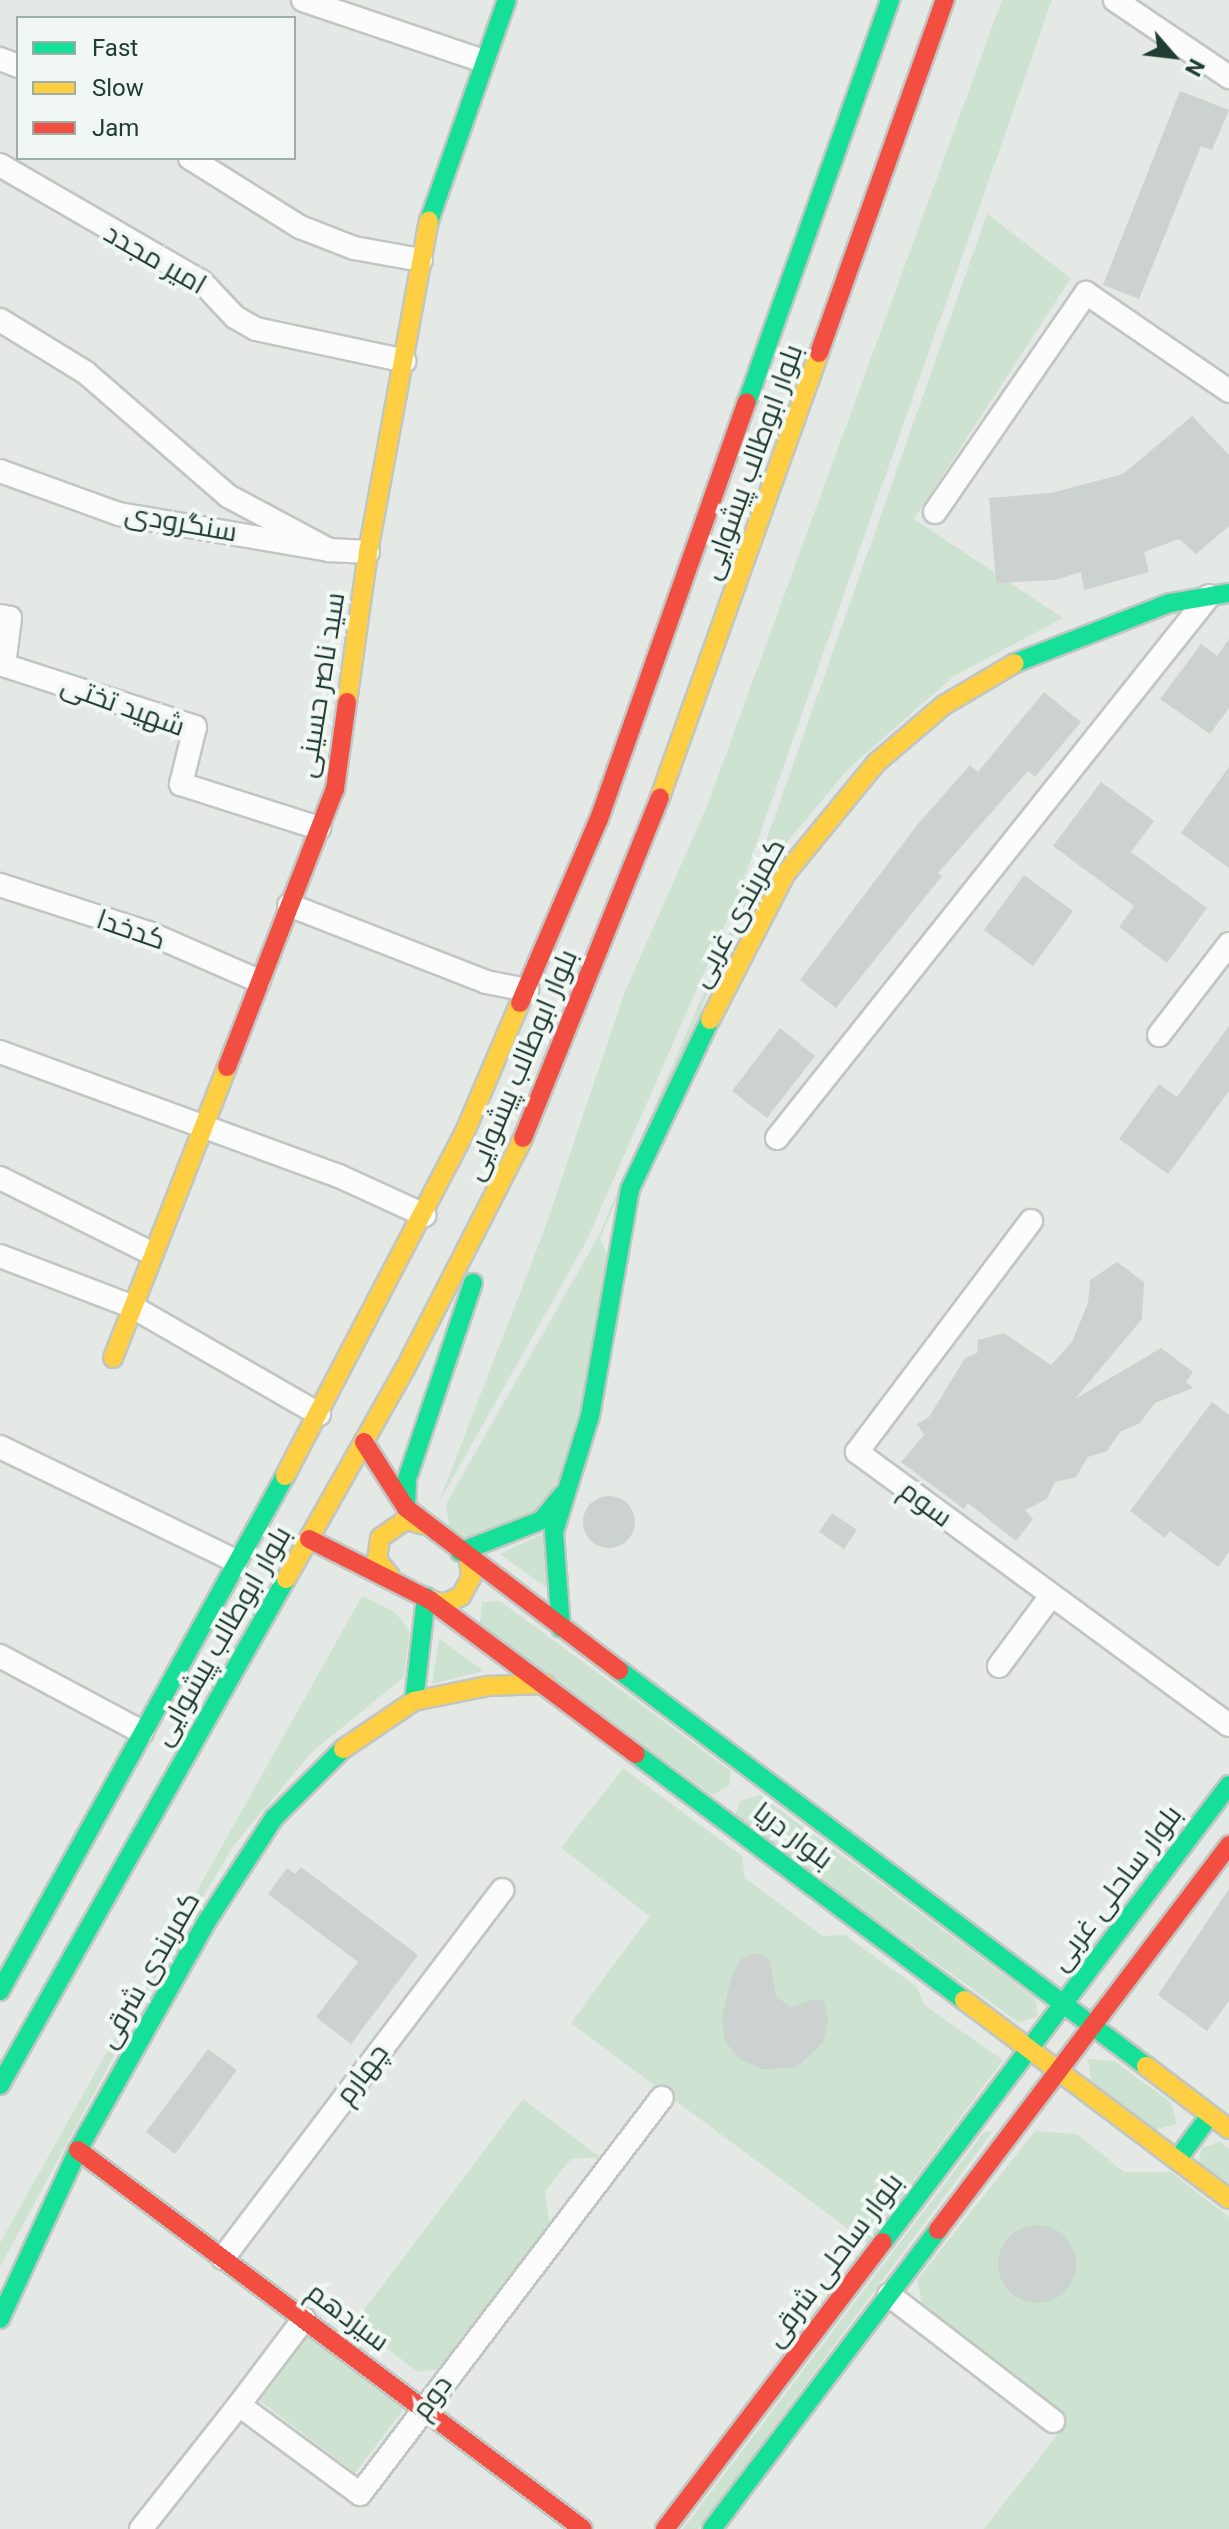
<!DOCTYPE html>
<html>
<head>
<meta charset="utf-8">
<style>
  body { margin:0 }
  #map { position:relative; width:1229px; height:2529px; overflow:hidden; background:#e4e9e6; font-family:Roboto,Cairo,sans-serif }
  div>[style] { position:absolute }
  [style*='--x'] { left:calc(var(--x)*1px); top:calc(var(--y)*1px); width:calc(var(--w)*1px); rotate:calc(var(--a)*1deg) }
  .green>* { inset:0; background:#cde2d1 }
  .building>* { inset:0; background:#ccd2cf }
  .round { border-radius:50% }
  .roads { filter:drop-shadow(2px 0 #c1c6c3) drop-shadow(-2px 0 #c1c6c3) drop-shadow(0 2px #c1c6c3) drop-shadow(0 -2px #c1c6c3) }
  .street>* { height:22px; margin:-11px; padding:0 11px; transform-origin:11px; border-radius:11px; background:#fbfcfb }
  .fast>* { height:18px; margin:-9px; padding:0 9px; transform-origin:9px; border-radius:9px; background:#16e098 }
  .slow>* { height:18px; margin:-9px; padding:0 9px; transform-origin:9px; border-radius:9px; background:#ffcf43 }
  .jam>* { height:18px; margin:-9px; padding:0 9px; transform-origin:9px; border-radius:9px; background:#f24e42 }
  span { translate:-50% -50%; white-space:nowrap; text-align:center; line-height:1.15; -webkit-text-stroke:8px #f1f8f4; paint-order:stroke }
  .street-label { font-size:28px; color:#213c32 }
  .legend { position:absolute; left:16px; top:16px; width:280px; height:144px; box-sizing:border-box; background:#f1f8f4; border:2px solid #9eada6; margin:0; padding:10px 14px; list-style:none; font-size:24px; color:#213c32 }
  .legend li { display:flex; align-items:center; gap:16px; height:40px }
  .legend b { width:40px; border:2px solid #9eada6 }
  .north { position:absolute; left:1133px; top:16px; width:80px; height:80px; -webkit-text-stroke:6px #f1f8f4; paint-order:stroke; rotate:118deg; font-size:22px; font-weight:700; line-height:32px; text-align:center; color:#213c32 }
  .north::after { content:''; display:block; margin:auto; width:28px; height:36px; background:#213c32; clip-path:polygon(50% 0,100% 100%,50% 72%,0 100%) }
</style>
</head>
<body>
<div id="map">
  <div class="green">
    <div style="clip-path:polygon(1002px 0,1052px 0,741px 888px,586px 1242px,438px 1504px,544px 1231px,624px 994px,707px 806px)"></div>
    <div style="clip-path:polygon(987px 214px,1071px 278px,914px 519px,1063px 618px,954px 676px,848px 769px,784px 846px,738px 925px,600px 1238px,609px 1260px,582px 1411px,560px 1477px,537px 1513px,468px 1540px,449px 1526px,446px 1504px,598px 1237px,751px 884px)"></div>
    <div style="clip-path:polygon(544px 1533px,547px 1588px,500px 1554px)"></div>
    <div style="clip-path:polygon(362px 1596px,395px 1612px,410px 1632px,404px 1677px,312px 1752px,234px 1845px,174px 1945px,0 2267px,0 2243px)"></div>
    <div style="clip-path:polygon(500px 1601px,731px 1771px,729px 1786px,712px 1795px,480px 1624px,482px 1602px)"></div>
    <div style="clip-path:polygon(439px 1639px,484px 1671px,432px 1684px)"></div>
    <div style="clip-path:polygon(623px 1768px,742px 1856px,745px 1878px,823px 1936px,845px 1935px,917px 1987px,924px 2005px,1003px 2060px,867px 2243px,571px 2023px,650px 1916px,561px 1848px)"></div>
    <div style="clip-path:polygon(760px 1795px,1035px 1998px,1038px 2017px,1018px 2022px,735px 1817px,740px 1801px)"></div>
    <div style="clip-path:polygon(1088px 2059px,1114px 2061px,1171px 2102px,1177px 2124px,1154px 2130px,1092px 2084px)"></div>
    <div style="clip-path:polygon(523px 2099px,600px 2157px,571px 2159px,545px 2191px,550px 2228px,440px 2369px,418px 2372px,354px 2323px)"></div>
    <div style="clip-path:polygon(993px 2131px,698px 2529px,683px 2529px,984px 2132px)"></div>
    <div style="clip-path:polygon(1035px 2131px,1077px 2134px,1124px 2172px,1171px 2172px,1229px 2217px,1229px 2529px,984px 2529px,1068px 2421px,923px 2307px,917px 2280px)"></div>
    <div style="clip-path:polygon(1220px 2142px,1229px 2149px,1229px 2188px,1198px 2165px,1202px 2148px)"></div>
    <div style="clip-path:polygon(314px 2328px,410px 2401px,355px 2473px,260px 2401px)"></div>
  </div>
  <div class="building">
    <div style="clip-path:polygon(1180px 91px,1229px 110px,1212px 150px,1201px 146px,1139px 299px,1103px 285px)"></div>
    <div style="clip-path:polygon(1192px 416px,1229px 455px,1229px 526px,1196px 554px,1179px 539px,1144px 552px,1149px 572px,1084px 590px,1081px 572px,1055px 580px,996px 583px,989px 498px,1051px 493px,1123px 474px)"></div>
    <div style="clip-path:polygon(1229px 639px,1229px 708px,1210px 734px,1160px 699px,1201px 644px,1217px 656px)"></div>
    <div style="clip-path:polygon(1044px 692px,1081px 722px,1035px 777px,1028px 771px,938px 873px,942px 876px,836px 1008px,800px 980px,918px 824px,970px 765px,978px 772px)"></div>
    <div style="clip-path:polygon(1229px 767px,1229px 868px,1181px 833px)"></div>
    <div style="clip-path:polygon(1101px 782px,1154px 821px,1131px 852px,1207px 908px,1167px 963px,1119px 927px,1134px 906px,1053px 846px)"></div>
    <div style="clip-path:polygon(1024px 875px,1073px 911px,1033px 966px,984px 930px)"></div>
    <div style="clip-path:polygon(1229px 1026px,1229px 1091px,1168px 1174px,1119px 1139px,1159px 1084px,1177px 1097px)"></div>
    <div style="clip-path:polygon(780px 1028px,815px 1056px,767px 1118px,732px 1091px)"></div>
    <div style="clip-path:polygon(1117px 1262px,1144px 1282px,1142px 1319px,1075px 1399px,1161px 1348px,1193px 1372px,1186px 1382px,1193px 1388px,1155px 1403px,1140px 1423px,1120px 1432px,1107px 1451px,1088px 1457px,1076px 1477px,1055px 1482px,1047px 1499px,1025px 1510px,1033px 1519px,1016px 1541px,968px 1503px,964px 1509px,901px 1462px,924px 1435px,917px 1424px,929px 1417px,965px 1358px,977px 1353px,978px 1340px,1004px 1333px,1051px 1365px,1072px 1342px,1088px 1303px,1090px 1280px)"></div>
    <div style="clip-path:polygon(1212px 1402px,1229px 1415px,1229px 1552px,1218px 1567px,1170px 1531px,1165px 1538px,1130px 1511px)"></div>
    <div class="round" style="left:583px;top:1496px;width:52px;height:52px"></div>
    <div style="clip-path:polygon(832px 1513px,857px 1530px,844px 1549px,819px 1532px)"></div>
    <div style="clip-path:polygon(301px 1867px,418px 1955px,351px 2044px,316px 2017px,358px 1962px,268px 1894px,287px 1868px,295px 1874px)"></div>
    <div style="clip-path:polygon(1229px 1889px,1229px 2001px,1207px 2031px,1158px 1995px)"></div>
    <div style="clip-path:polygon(756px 1953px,769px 1958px,776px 1996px,790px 2007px,816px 1999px,824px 2001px,828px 2021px,823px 2043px,796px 2068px,761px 2069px,739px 2059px,725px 2041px,722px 2016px,731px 1979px,741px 1958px)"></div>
    <div style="clip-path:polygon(208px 2049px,237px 2070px,175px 2154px,146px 2132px)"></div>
    <div class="round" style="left:998px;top:2225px;width:78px;height:78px"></div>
  </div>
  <div class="roads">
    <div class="street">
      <div style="--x:303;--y:0;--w:190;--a:18.7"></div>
      <div style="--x:1115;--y:0;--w:138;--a:34"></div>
      <div style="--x:0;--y:59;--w:19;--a:21"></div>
      <div style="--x:190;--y:158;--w:130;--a:32.1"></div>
      <div style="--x:300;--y:227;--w:58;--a:21.3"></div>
      <div style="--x:354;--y:248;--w:68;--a:10.2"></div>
      <div style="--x:0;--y:165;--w:233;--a:30.1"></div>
      <div style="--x:202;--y:282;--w:48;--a:46.7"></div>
      <div style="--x:235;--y:317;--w:24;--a:30"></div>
      <div style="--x:256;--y:329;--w:152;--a:12.1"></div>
      <div style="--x:0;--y:320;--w:100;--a:31.5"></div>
      <div style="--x:85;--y:372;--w:189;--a:40.9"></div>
      <div style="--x:228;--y:496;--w:115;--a:28.1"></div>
      <div style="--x:0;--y:471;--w:127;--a:19.9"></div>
      <div style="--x:119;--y:514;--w:213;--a:9.7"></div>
      <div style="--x:329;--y:550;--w:39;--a:3"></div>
      <div style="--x:935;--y:512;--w:266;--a:-55.4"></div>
      <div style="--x:1086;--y:293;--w:173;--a:34.4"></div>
      <div style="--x:0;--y:616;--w:10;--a:11"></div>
      <div style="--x:10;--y:618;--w:47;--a:97.3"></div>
      <div style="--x:0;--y:664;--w:205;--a:17.9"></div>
      <div style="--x:195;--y:727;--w:59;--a:103.8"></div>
      <div style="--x:181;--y:784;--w:145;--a:17.7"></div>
      <div style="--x:0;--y:885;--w:157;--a:17.9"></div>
      <div style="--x:149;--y:933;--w:120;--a:23.6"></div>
      <div style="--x:289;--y:905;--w:212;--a:21.3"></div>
      <div style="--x:486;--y:982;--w:42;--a:11"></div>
      <div style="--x:1159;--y:1035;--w:115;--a:-52.4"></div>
      <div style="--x:0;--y:1052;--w:361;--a:20.1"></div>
      <div style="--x:339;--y:1176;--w:94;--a:24.6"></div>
      <div style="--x:777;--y:1138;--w:693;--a:-51.44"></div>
      <div style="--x:0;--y:1178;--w:169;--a:26.4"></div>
      <div style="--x:1031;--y:1221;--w:289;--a:127"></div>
      <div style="--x:857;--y:1452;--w:461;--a:36.3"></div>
      <div style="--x:0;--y:1256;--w:140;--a:20.9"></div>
      <div style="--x:131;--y:1306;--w:217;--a:29.9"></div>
      <div style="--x:0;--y:1447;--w:262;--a:25.8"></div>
      <div style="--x:0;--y:1656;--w:161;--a:28.2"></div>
      <div style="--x:999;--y:1666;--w:86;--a:-53.5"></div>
      <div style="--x:223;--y:2258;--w:462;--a:-52.8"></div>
      <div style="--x:889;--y:2295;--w:207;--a:37.5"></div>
      <div style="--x:304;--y:2319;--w:108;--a:127.1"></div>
      <div style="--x:239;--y:2405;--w:150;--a:36.3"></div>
      <div style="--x:360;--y:2494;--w:498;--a:-52.7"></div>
      <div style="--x:141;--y:2529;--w:158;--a:-51.7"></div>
    </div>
    <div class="fast">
      <div style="--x:429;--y:221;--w:234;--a:-70.6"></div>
      <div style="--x:747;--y:402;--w:427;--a:-70.4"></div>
      <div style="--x:1015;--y:663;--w:166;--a:-21.2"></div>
      <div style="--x:1170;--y:603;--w:60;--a:-9.6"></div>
      <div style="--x:406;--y:1508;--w:29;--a:-88"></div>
      <div style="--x:407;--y:1479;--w:207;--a:-71.4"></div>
      <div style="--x:460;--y:1552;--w:88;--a:-21.3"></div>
      <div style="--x:542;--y:1520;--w:32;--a:-51"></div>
      <div style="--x:561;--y:1628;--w:96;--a:-94.2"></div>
      <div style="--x:554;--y:1532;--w:121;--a:-72.8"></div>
      <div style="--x:590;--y:1416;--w:230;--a:-80"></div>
      <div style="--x:630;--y:1189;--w:187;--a:-64.7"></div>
      <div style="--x:619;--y:1670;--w:659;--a:36.92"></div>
      <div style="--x:414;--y:1701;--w:105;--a:-83.4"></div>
      <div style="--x:636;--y:1754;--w:410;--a:36.9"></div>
      <div style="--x:0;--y:1991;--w:589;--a:-61.04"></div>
      <div style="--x:0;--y:2085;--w:581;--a:-60.52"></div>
      <div style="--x:1177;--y:2160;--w:56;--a:-53.7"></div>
      <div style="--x:883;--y:2242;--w:573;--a:-52.87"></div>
      <div style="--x:0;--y:2319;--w:186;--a:-65.2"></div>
      <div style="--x:78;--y:2150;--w:263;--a:-60.6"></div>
      <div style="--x:207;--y:1921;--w:123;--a:-57"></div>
      <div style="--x:274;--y:1818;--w:98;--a:-45"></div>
      <div style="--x:712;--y:2529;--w:375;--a:-52.9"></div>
    </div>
    <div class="slow">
      <div style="--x:347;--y:702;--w:151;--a:-82"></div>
      <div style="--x:368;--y:552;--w:337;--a:-79.6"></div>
      <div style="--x:660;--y:797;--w:472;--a:-70.3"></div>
      <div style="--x:710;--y:1020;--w:165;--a:-62.7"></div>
      <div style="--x:786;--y:873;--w:142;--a:-50.7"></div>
      <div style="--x:876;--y:763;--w:89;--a:-40.5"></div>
      <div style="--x:944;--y:705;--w:82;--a:-30.6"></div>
      <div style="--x:113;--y:1358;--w:313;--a:-68.6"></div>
      <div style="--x:285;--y:1476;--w:386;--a:-62.4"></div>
      <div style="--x:464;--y:1134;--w:142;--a:-66.9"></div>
      <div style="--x:390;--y:1576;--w:21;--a:-129"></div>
      <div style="--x:377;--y:1560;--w:22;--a:-82"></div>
      <div style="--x:380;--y:1538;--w:32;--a:-35"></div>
      <div style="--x:406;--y:1520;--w:20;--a:15"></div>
      <div style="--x:286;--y:1579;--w:241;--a:-60.5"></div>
      <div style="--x:405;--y:1369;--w:259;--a:-62.9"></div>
      <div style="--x:430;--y:1600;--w:15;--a:16"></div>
      <div style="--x:444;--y:1604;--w:19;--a:-25"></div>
      <div style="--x:461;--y:1596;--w:21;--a:-61"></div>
      <div style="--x:471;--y:1578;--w:19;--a:-96"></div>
      <div style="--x:343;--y:1749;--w:86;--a:-34.1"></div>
      <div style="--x:414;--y:1701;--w:76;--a:-11.5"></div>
      <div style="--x:488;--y:1686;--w:57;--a:-2"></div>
      <div style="--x:964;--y:2000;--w:331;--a:36.9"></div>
      <div style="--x:1146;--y:2066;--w:104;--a:37.2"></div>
    </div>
    <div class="jam">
      <div style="--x:819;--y:353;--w:375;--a:-70.4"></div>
      <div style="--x:520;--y:1003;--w:200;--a:-66.8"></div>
      <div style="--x:599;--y:819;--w:442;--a:-70.5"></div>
      <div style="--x:227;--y:1067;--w:298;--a:-68.8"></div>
      <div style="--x:335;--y:789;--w:88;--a:-82.1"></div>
      <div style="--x:523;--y:1138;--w:367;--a:-68.1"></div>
      <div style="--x:364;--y:1442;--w:78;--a:57.5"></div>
      <div style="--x:406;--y:1508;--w:268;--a:37.3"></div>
      <div style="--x:309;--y:1539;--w:136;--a:26.8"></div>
      <div style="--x:430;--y:1600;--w:257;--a:36.8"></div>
      <div style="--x:78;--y:2150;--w:631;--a:36.89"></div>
      <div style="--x:938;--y:2230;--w:483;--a:-52.9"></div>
      <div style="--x:665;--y:2529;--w:360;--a:-52.8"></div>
    </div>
  </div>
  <div class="street-label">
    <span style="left:155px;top:259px;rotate:30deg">امیر مجدد</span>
    <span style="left:752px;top:462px;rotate:-70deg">بلوار ابوطالب پیشوایی</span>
    <span style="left:181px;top:523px;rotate:10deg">سنگرودی</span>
    <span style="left:321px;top:685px;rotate:-81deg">سید ناصر حسینی</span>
    <span style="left:123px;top:706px;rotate:20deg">شهید تختی</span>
    <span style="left:738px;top:913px;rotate:-61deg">کمربندی غربی</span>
    <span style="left:131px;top:930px;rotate:19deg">کدخدا</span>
    <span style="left:521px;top:1065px;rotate:-67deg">بلوار ابوطالب پیشوایی</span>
    <span style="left:926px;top:1504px;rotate:37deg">سوم</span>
    <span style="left:222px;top:1636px;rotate:-60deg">بلوار ابوطالب پیشوایی</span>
    <span style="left:793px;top:1836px;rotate:37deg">بلوار دریا</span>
    <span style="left:1116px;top:1888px;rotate:-53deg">بلوار ساحلی غربی</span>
    <span style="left:149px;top:1970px;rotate:-60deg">کمربندی شرقی</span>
    <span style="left:362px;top:2074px;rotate:-53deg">چهارم</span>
    <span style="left:834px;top:2260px;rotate:-53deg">بلوار ساحلی شرقی</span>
    <span style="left:348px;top:2317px;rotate:37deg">سیزدهم</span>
    <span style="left:432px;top:2397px;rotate:-53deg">دوم</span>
  </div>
  <ul class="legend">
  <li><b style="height:10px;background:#16e098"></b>Fast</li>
  <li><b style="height:10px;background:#ffcf43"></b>Slow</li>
  <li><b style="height:10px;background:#f24e42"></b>Jam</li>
  </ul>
  <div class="north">N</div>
</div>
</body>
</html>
